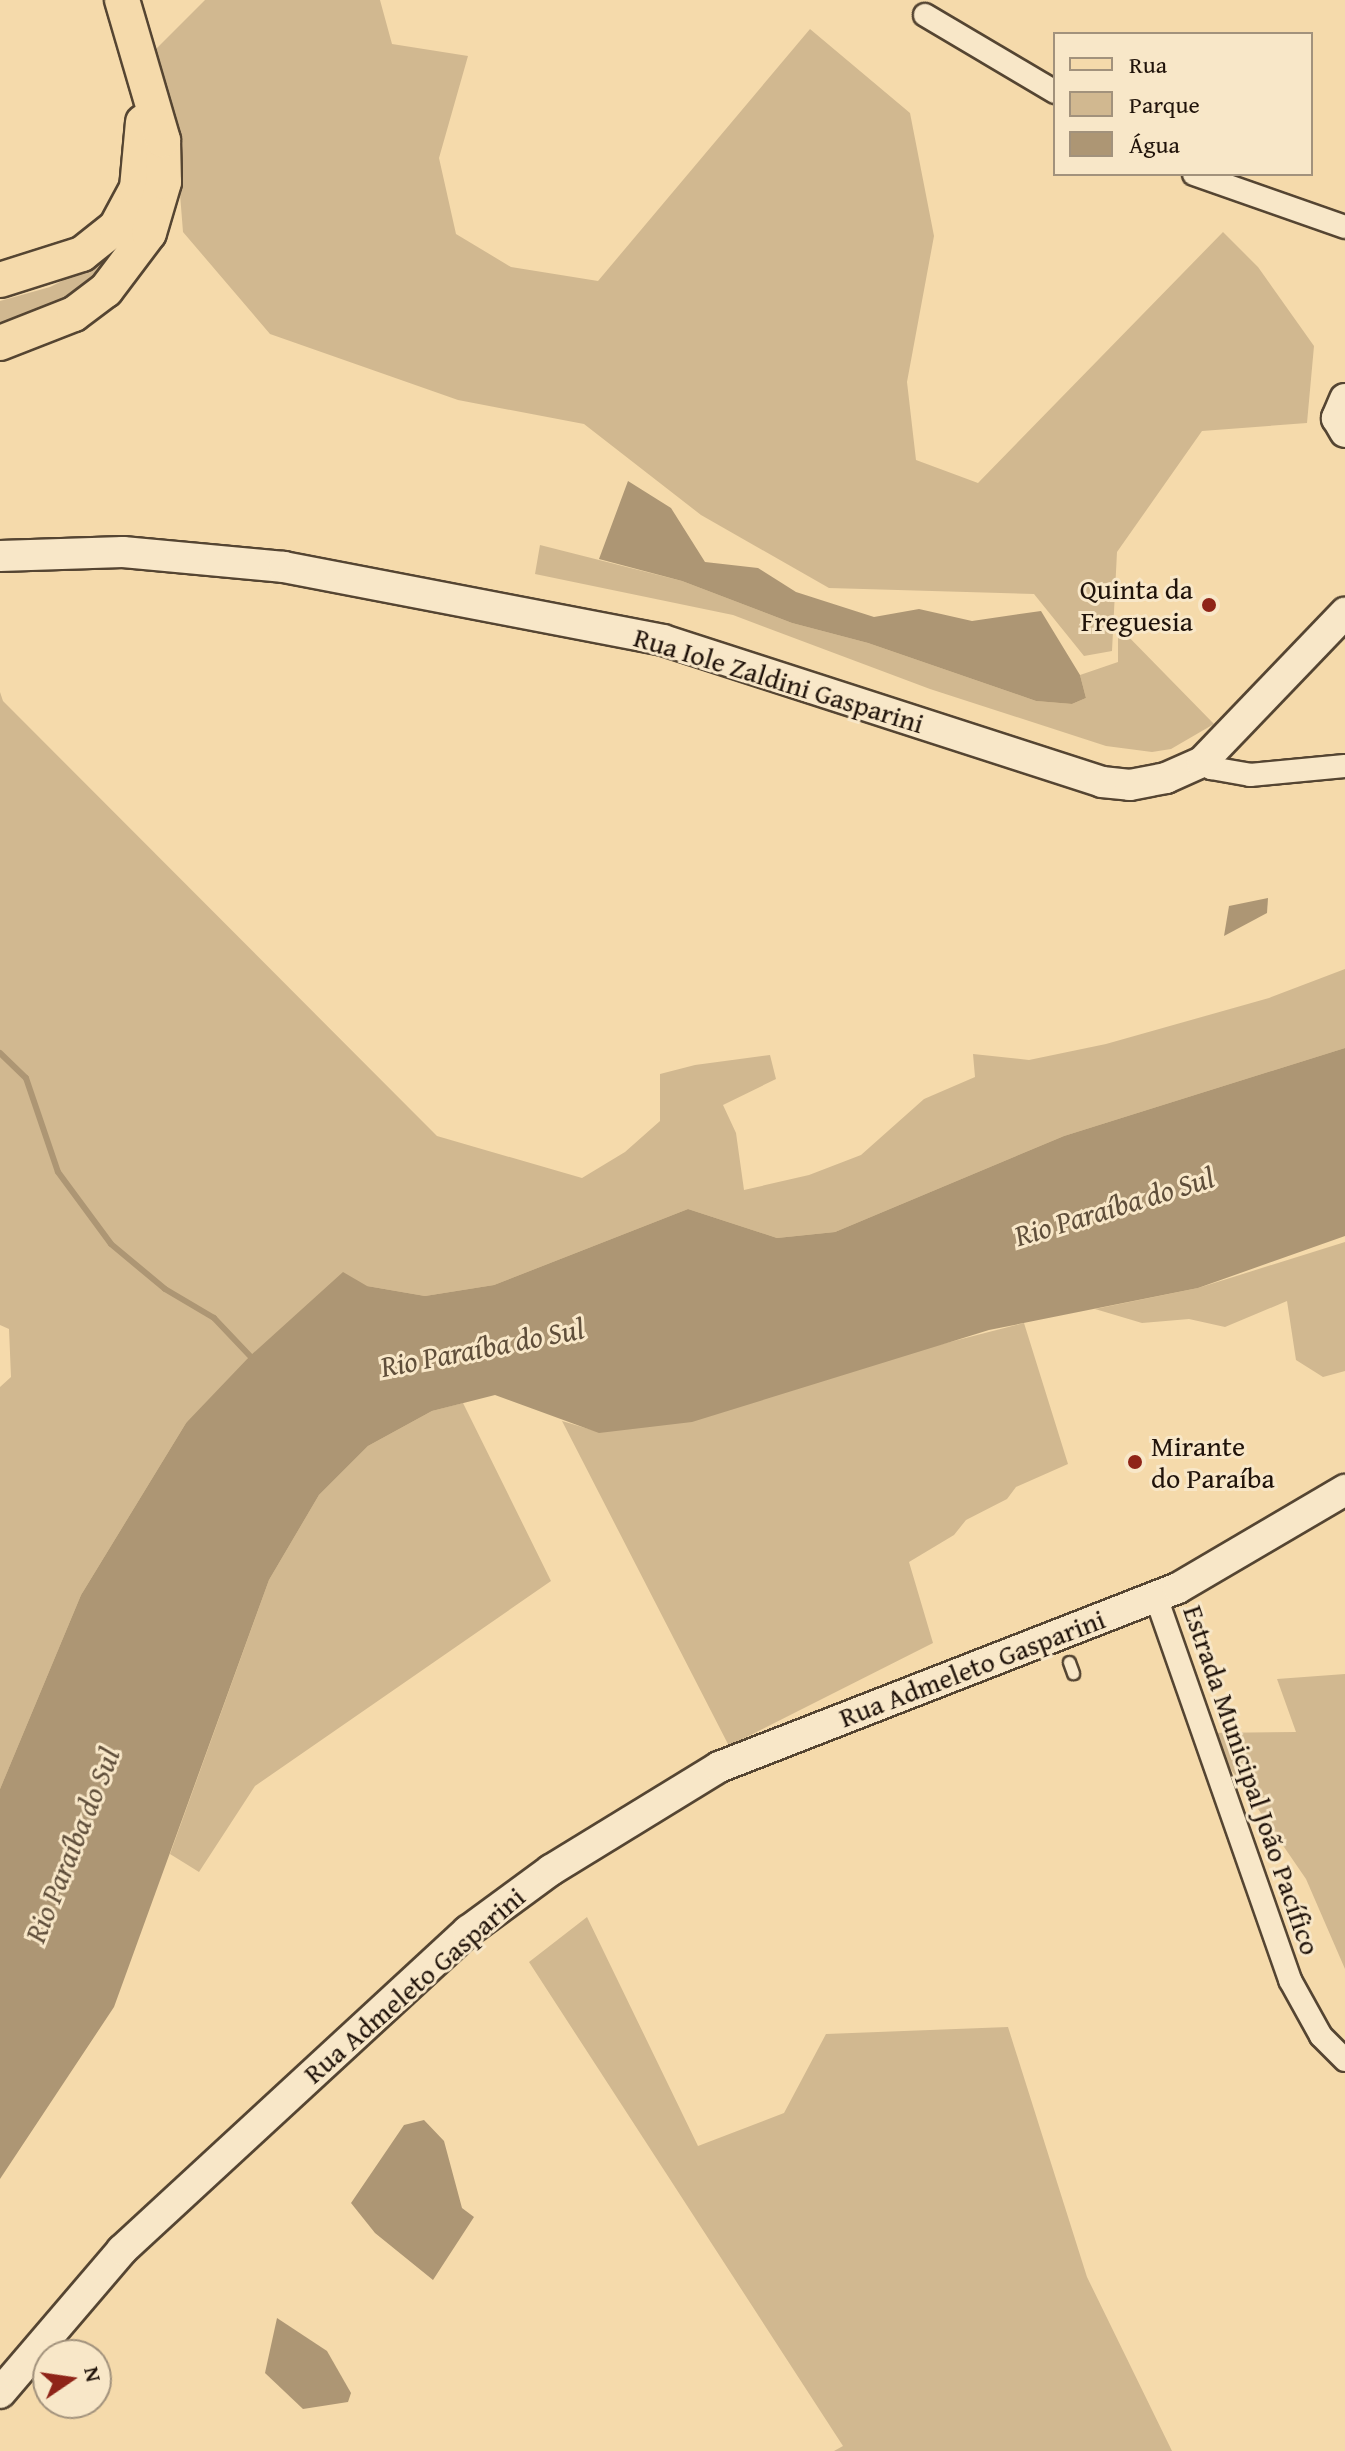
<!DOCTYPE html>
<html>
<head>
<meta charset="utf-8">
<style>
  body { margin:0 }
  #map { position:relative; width:1345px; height:2451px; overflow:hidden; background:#f5daab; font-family:"Gentium Book Plus",serif }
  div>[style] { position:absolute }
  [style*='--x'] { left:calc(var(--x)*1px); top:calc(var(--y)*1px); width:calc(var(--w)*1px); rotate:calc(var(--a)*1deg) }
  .green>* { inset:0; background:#d1b890 }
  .water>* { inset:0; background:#ad9674 }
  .stream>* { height:6px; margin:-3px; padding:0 3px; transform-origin:3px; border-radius:3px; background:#ad9674 }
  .roads { filter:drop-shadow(2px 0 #554532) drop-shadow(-2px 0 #554532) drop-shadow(0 2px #554532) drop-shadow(0 -2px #554532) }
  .lane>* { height:11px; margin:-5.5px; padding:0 5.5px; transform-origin:5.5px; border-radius:5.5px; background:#f8e7c8 }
  .street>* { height:22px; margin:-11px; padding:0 11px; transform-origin:11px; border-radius:11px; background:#f8e7c8 }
  .secondary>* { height:30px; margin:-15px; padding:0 15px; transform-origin:15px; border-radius:15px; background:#f8e7c8 }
  .primary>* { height:34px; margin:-17px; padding:0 17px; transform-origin:17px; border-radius:17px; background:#f5daab }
  .dots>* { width:22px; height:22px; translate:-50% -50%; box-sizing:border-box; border:4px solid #f8e7c8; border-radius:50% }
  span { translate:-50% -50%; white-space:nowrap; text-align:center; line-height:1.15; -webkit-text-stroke:6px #f8e7c8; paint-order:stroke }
  .poi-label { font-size:28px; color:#20130a }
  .right { translate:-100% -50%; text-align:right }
  .left { translate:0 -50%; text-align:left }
  .street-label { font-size:28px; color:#20130a }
  .water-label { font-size:30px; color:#5f4e3a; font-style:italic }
  .legend { position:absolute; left:1053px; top:32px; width:260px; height:144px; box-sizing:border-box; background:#f8e7c8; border:2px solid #a2927c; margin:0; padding:10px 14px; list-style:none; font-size:24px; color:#20130a }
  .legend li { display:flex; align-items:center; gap:16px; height:40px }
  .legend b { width:40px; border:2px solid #a2927c }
  .north { position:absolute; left:32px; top:2339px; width:80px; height:80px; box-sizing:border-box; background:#f8e7c8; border:2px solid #a2927c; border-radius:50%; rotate:77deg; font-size:22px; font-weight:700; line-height:32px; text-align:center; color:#20130a }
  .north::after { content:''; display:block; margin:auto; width:28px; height:36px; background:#8f2418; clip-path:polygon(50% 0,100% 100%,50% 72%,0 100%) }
</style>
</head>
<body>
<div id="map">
  <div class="green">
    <div style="clip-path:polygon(205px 0,380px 0,392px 44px,468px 56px,439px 158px,456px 234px,511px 267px,598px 281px,810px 29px,910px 113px,934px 236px,907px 382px,916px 460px,978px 483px,1223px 232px,1258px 267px,1314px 346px,1307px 423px,1202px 431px,1117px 552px,1112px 651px,1084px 656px,1034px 594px,829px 588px,701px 515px,584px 424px,458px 400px,270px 334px,183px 232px,174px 118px,156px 49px)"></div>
    <div style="clip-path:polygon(111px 256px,116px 262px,78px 294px,0 329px,0 301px,50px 287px)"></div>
    <div style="clip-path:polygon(540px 545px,682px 581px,792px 623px,868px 643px,1036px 701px,1072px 704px,1086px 698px,1080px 675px,1118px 662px,1118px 626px,1214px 724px,1171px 749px,1152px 752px,1106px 746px,930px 689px,733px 615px,535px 574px)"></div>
    <div style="clip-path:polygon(0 692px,3px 701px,437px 1136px,582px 1178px,625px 1152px,660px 1121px,660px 1074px,695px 1065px,770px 1055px,776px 1079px,723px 1105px,736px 1133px,744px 1190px,809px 1175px,861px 1155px,924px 1099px,975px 1077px,973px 1054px,1029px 1060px,1106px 1044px,1269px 998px,1345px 969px,1345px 1048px,1064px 1136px,835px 1232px,777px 1238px,688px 1209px,494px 1285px,425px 1296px,367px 1286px,186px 1423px,81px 1595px,0 1789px,0 1387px,11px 1377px,9px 1329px,0 1325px)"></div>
    <div style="clip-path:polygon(1345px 1242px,1345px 1371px,1323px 1377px,1296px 1360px,1287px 1301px,1225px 1327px,1189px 1319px,1142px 1323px,1095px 1309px,1198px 1288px)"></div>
    <div style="clip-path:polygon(1024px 1323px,1068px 1464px,1016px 1487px,1007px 1499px,966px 1520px,954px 1535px,909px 1562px,933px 1643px,729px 1746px,562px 1421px,599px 1432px)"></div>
    <div style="clip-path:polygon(463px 1403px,551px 1581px,255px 1786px,199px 1872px,170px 1854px,269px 1580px,319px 1495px,368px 1446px,432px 1411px)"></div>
    <div style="clip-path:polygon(1345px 1674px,1345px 1969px,1306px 1879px,1206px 1733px,1296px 1732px,1277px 1679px)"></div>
    <div style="clip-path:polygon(587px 1917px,698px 2146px,784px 2113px,826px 2034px,1008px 2027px,1087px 2277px,1172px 2451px,834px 2451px,843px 2446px,529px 1962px)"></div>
  </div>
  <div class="water">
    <div style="clip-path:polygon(628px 481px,671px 508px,705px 562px,758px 568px,796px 592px,874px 617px,919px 609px,972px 621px,1041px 611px,1080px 675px,1086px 698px,1072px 704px,1036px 701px,868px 643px,792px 623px,682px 581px,599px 559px)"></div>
    <div style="clip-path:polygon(1268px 898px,1267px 913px,1224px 936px,1229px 906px)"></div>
    <div style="clip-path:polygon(1345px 1048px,1345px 1236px,1198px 1288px,989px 1330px,692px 1422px,599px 1433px,495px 1395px,432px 1411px,368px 1446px,319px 1495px,269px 1580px,114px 2007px,0 2179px,0 1789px,81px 1595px,186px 1423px,250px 1356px,343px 1272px,367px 1286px,425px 1296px,494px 1285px,688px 1209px,777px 1238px,835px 1232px,1064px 1136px)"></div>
    <div style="clip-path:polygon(424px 2120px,444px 2141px,462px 2208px,474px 2217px,433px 2280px,375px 2233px,351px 2203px,404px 2125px)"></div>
    <div style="clip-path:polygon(277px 2318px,327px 2351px,351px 2393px,348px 2402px,303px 2409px,265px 2373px)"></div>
  </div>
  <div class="stream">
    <div style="--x:0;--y:1053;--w:36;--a:44"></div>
    <div style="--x:26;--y:1078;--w:99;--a:71.2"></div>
    <div style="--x:58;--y:1172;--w:89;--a:53.6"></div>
    <div style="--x:111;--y:1244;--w:70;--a:39.8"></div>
    <div style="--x:165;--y:1289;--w:57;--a:30.6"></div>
    <div style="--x:214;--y:1318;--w:52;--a:46.5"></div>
  </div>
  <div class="roads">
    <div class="lane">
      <div style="--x:1069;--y:1662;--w:12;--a:70"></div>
    </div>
    <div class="street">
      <div style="--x:925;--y:15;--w:151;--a:30.6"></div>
      <div style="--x:1194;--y:174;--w:160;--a:19.3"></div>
      <div style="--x:1202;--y:762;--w:11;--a:34"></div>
      <div style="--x:1211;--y:768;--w:40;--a:10"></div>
      <div style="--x:1250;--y:775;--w:95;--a:-5.4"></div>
      <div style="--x:1156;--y:1597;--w:406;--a:70.7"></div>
      <div style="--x:1290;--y:1980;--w:64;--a:61"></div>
      <div style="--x:1321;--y:2036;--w:34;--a:45"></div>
    </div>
    <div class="secondary">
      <div style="--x:1345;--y:399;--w:21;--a:113"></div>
      <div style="--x:1337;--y:418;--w:16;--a:60"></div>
      <div style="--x:0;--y:556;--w:123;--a:-1.9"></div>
      <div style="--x:123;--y:552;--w:162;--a:5.3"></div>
      <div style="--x:284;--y:567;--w:386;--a:10.9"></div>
      <div style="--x:663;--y:640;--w:461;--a:17.9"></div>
      <div style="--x:1102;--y:782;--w:28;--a:6"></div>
      <div style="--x:1130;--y:785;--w:37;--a:-11"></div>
      <div style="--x:1166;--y:778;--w:39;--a:-24"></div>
      <div style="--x:1202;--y:762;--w:207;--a:-46.2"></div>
      <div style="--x:0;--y:2393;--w:188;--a:-49.5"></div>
      <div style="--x:122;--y:2250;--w:471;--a:-42.7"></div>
      <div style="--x:468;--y:1931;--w:103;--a:-36.3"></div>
      <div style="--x:551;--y:1870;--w:197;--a:-31.5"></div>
      <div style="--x:719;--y:1767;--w:493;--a:-21.3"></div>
      <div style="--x:1178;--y:1588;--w:194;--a:-30.4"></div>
    </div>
    <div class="primary">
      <div style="--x:0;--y:280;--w:86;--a:-17.6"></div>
      <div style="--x:82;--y:254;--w:43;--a:-38.5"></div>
      <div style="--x:116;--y:227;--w:44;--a:-61.7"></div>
      <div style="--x:137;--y:188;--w:66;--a:-84.8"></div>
      <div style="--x:0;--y:343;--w:79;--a:-21.4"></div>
      <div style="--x:74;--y:314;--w:40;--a:-37"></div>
      <div style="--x:106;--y:290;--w:71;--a:-53"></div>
      <div style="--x:149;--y:233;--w:53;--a:-73.6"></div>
      <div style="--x:164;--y:182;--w:42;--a:-91.4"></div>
      <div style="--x:163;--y:140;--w:146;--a:-106.3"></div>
    </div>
  </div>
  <div class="dots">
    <div style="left:1209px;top:605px;background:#8f2418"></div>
    <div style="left:1135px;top:1462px;background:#8f2418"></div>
  </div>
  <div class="poi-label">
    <span class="right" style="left:1193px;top:605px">Quinta da<br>Freguesia</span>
    <span class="left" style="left:1151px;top:1462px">Mirante<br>do Paraíba</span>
  </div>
  <div class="street-label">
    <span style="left:779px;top:680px;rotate:17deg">Rua Iole Zaldini Gasparini</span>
    <span style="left:972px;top:1668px;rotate:-21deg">Rua Admeleto Gasparini</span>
    <span style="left:1252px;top:1780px;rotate:71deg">Estrada Municipal João Pacífico</span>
    <span style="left:414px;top:1985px;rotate:-41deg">Rua Admeleto Gasparini</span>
  </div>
  <div class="water-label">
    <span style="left:1114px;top:1206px;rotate:-17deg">Rio Paraíba do Sul</span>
    <span style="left:482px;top:1347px;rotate:-11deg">Rio Paraíba do Sul</span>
    <span style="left:72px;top:1845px;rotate:-68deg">Rio Paraíba do Sul</span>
  </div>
  <ul class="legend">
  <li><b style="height:10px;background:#f5daab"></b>Rua</li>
  <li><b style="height:22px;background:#d1b890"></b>Parque</li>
  <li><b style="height:22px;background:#ad9674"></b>Água</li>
  </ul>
  <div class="north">N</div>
</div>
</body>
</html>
